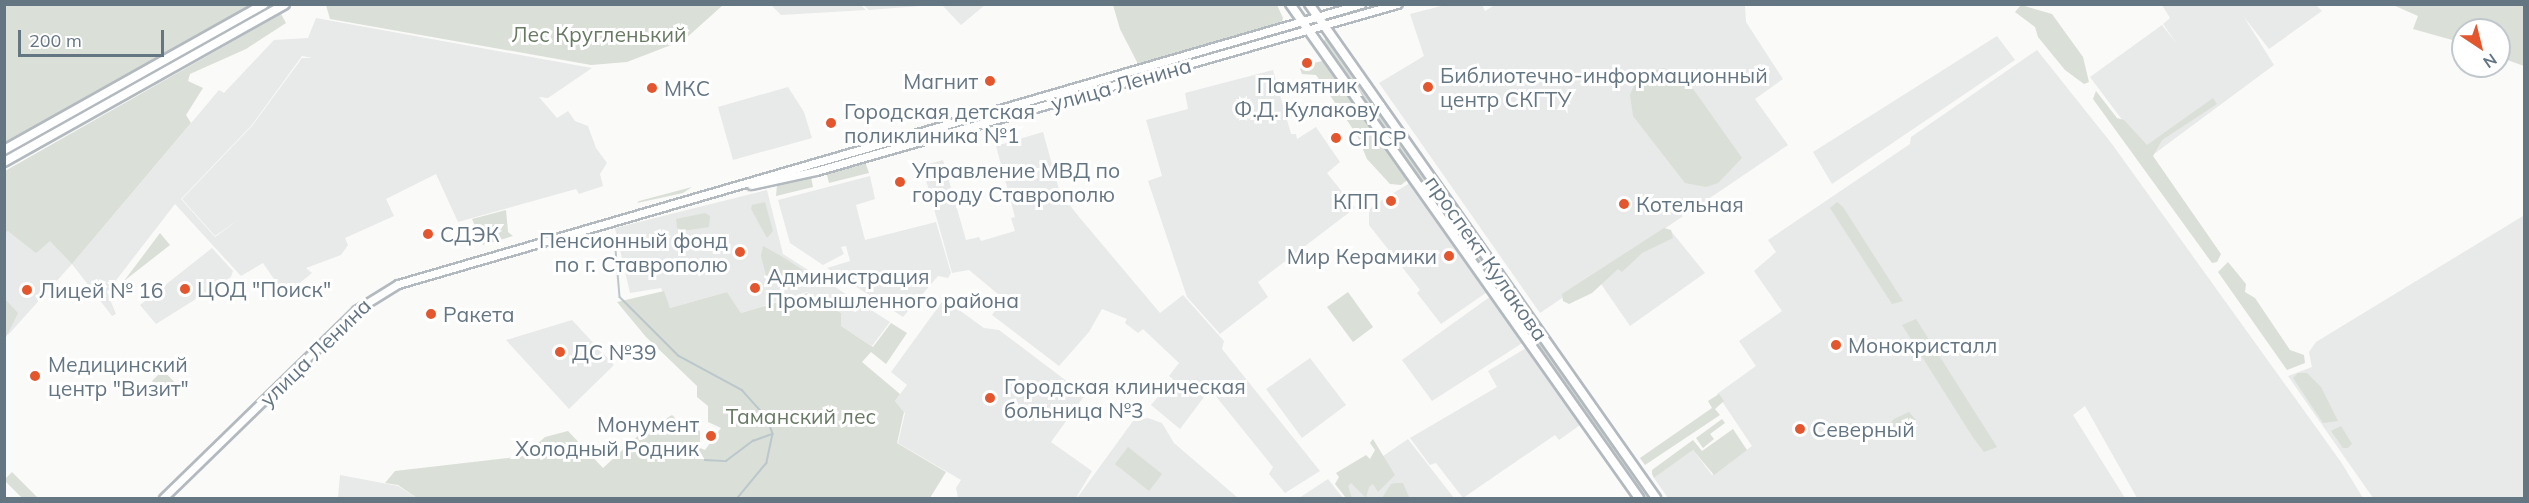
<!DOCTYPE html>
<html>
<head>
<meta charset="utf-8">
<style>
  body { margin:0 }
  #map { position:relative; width:2529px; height:503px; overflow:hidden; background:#fafaf8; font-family:Mulish,sans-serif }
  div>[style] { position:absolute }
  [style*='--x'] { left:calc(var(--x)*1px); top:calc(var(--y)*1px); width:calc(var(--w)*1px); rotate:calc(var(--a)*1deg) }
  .built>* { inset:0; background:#e8e9e9 }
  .green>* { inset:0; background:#dadfd7 }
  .stream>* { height:1.5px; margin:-0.75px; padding:0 0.75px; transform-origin:0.75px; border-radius:0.75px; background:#bbc7cb }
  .roads { filter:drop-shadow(2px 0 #b3babf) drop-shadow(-2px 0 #b3babf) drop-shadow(0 2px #b3babf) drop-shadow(0 -2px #b3babf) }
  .secondary>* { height:7px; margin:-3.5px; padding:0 3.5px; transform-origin:3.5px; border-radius:3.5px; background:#fff }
  .primary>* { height:8px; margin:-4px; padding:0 4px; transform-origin:4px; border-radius:4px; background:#fff }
  .dots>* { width:16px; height:16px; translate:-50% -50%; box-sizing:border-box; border:3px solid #fff; border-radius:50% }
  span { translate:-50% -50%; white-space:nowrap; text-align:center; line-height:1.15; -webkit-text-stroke:6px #fff; paint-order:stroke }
  .park-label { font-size:21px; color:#687a64 }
  .poi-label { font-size:21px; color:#657683 }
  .left { translate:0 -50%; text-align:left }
  .right { translate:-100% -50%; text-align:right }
  .street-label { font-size:21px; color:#657683 }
  .frame { position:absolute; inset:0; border:6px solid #657683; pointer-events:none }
  .north { position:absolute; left:2451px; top:18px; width:60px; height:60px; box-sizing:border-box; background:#fff; border:2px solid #c1c8cd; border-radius:50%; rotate:145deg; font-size:16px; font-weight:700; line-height:24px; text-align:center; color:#657683 }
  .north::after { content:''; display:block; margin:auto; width:21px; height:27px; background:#e4572e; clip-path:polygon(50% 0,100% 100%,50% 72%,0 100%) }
  .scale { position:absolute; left:18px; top:30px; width:146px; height:27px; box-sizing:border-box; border:3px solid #657683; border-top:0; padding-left:8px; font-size:18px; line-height:21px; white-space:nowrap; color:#657683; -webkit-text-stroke:4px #fff; paint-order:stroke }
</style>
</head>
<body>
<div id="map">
  <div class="built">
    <div style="clip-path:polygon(1496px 4px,1745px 5px,1746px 22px,1783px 79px,1755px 99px,1788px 145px,1540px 313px,1379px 83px,1424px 56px,1410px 14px,1445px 5px,1482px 5px,1485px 11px)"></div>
    <div style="clip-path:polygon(2315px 4px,2322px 11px,2269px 49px,2244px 17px,2274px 65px,2150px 157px,2090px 77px,2162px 25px,2177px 44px,2163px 24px,2170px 18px,2162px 5px)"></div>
    <div style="clip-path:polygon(771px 5px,861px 5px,866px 10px,781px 15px)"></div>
    <div style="clip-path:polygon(863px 5px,933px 5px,869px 10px)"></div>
    <div style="clip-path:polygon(942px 5px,985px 5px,961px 25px)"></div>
    <div style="clip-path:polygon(evenodd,316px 18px,592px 68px,548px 98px,539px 97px,557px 118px,568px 111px,575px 121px,588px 126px,596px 148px,607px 163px,600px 174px,603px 186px,579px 194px,576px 189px,458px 222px,436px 174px,386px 199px,394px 216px,345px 238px,348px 245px,341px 255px,306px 268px,312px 273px,285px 295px,263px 263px,241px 276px,175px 204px,107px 292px,116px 314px,112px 316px,72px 264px,8px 335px,5px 333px,5px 234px,8px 231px,50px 241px,73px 263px,219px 90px,224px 93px,274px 40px,308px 38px,316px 18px,302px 56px,312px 58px,302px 58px,252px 126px,182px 199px,215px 236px,241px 218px,215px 237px,181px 199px,251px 126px,302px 56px)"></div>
    <div style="clip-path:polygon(1997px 36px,2015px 60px,1832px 184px,1813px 152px)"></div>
    <div style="clip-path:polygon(2037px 50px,2112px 144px,2341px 462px,2363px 498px,2137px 498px,2085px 406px,2073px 415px,2125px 498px,1668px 498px,1654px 478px,1693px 450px,1712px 475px,1752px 446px,1717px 394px,1756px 366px,1739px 341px,1782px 311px,1754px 271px,1776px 252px,1768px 240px,1910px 144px,1911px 137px)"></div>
    <div style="clip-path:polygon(1273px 70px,1291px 134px,1296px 134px,1297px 139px,1316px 127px,1340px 162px,1327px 173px,1355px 208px,1258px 282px,1268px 297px,1220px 334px,1187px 297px,1148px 181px,1162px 176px,1146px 120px,1188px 109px,1185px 93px)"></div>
    <div style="clip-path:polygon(788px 87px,804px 112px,812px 138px,733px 160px,718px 107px)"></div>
    <div style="clip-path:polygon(1043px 132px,1060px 193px,1080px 218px,1160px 313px,1183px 295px,1224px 341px,1222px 349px,1320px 471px,1285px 493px,1269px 474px,1273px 467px,1210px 389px,1180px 429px,1151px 405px,1173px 379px,1169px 376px,1179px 363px,1143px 329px,1138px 333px,1125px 323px,1127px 319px,1102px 309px,1089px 332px,1059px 366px,992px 315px,1004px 299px,969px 270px,952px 273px,922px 166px,943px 160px,966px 240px,979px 237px,981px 241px,1015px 231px,1011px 218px,1015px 217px,996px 146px)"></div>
    <div style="clip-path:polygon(870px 176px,875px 199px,856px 205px,865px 240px,936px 222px,951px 273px,948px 278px,938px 276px,903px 317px,827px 268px,850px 261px,846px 246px,841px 247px,844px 254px,823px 265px,790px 243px,778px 200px)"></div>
    <div style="clip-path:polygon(1413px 181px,1490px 290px,1441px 324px,1417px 293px,1420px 290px,1369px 225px,1369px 210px,1374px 205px)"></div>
    <div style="clip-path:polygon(767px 190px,783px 254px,890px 322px,872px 346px,841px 326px,841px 313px,807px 292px,741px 313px,727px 292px,670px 308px,661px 288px,630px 293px,615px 228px)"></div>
    <div style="clip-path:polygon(2523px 216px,2524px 498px,2373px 498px,2288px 376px,2312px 367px,2309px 352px,2316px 342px)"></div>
    <div style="clip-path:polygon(1671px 231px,1705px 273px,1630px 326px,1599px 281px)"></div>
    <div style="clip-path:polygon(212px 248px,233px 271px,231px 277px,156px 324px,140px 305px)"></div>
    <div style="clip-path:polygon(1491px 296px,1524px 342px,1432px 401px,1402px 360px)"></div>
    <div style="clip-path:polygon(944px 299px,984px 328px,999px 330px,1085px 395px,1051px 442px,1092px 471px,1076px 498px,958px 498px,956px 488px,961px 480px,898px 443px,905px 413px,895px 401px,907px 385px,891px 372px)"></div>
    <div style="clip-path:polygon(572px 320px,614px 365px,569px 409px,506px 340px)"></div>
    <div style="clip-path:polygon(1526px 348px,1583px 423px,1559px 440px,1555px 435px,1463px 498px,1436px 463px,1430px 465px,1410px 438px,1497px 387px,1488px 371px)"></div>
    <div style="clip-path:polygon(1310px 358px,1346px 405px,1302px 438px,1266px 389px)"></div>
    <div style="clip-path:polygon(1148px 418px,1162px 423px,1174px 443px,1238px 498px,1077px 498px,1133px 421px)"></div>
    <div style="clip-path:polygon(1408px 439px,1454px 498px,1348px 498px,1339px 486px)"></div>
    <div style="clip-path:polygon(340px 475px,398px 486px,417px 498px,338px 498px)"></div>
    <div style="clip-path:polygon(1328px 479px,1343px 498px,1299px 498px)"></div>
  </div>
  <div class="green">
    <div style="clip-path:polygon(5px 4px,253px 4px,253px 5px,5px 144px)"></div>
    <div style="clip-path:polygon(272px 5px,277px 5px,69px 119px,70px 117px)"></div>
    <div style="clip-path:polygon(326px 5px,326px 4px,723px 5px,684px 40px,627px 62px,591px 65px,330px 19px)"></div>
    <div style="clip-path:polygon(1113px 5px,1277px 5px,1283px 18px,1281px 25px,1138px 64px,1120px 29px)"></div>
    <div style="clip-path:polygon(2021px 5px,2052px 14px,2083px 57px,2089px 82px,2084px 84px,2065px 70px,2038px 37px,2035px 27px,2015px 12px)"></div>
    <div style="clip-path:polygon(2393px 5px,2524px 5px,2524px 66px,2499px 57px,2499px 30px,2463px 30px,2463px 43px,2413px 29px,2418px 16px)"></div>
    <div style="clip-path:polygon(281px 14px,286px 23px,246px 49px,190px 74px,188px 81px,203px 88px,186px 115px,191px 123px,72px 264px,50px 241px,36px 253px,8px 231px,5px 234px,5px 171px)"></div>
    <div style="clip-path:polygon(1287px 31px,1032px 106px,1031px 104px,1287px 30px)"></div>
    <div style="clip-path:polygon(1326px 38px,1329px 39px,1651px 498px,1642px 498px,1323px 42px)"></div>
    <div style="clip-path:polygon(1327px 60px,1410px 178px,1401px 185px,1390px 184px,1367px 159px,1357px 135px,1316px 75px,1302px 74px,1300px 69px,1304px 65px)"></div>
    <div style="clip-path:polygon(1664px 68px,1686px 79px,1742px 158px,1718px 183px,1706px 187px,1685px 183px,1633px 116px,1630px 95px,1634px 85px,1643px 74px)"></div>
    <div style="clip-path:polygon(2096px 91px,2117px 118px,2124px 120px,2147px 145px,2213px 98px,2217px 104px,2162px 140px,2153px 156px,2221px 254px,2217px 262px,2212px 263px,2093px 99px)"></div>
    <div style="clip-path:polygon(1019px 107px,1020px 109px,795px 173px,794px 170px)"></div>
    <div style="clip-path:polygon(865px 161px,869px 173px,829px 183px,826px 171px)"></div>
    <div style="clip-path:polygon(811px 177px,813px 187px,776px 196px,777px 185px)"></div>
    <div style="clip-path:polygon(692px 187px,683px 193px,637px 203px,639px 201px)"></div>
    <div style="clip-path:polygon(765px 202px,773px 231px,767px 238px,751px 209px,752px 205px)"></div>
    <div style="clip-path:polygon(1837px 202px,1843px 207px,1903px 301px,1892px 304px,1830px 208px)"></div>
    <div style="clip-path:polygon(506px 210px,508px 232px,513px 236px,483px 245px,472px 219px)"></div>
    <div style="clip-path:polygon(705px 213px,710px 216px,709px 227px,682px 231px,677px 228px,676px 219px)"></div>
    <div style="clip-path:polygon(1664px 228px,1671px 230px,1673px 238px,1642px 253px,1622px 272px,1618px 269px,1592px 293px,1569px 304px,1563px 301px,1562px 294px)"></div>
    <div style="clip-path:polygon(160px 233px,170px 245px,124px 281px)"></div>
    <div style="clip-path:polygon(763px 246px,781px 256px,803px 270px,767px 279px,761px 256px)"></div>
    <div style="clip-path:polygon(2228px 262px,2246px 284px,2245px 292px,2255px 298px,2290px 350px,2304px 355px,2305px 363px,2287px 370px,2218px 272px)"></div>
    <div style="clip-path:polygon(664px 291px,670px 308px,727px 292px,741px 313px,807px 293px,841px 313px,841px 326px,873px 347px,891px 323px,907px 333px,886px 364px,871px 352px,862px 362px,900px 394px,895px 401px,904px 412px,897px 443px,946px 472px,930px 498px,417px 498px,398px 485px,385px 483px,395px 471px,524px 456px,545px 437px,568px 431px,603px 468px,640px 434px,672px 415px,692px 435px,695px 429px,700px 431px,700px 448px,705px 450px,721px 428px,708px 422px,708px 406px,697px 397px,697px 386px,646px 337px,617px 302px)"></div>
    <div style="clip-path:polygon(1348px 292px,1373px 327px,1353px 342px,1327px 307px)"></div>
    <div style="clip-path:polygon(4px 298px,18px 313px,5px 339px,4px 339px)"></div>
    <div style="clip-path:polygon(1916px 319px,1997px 447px,1984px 452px,1972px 436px,1902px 325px)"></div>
    <div style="clip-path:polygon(163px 370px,178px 386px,168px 396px,152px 381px)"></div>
    <div style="clip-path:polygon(2298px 373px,2307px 373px,2321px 387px,2338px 421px,2323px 423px,2293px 378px)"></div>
    <div style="clip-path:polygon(1719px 394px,1724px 401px,1715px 409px,1720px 415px,1645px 465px,1640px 458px,1712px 408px,1708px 401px)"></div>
    <div style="clip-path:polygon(1909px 412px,1916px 420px,1904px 430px,1891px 435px,1886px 429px,1894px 419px)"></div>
    <div style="clip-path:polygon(1722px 419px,1725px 423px,1710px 434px,1714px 439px,1703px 448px,1696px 438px)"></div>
    <div style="clip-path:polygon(2341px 426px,2352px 444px,2348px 448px,2343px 448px,2331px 431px)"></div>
    <div style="clip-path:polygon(1733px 429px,1747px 450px,1714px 475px,1693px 450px,1654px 478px,1652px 474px,1652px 470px,1693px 440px,1702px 451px)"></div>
    <div style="clip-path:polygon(1373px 439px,1395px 475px,1378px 492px,1373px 484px,1369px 487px,1366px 498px,1351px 483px,1348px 486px,1352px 498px,1346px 498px,1335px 484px,1339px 477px,1336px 473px,1366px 455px,1370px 459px,1375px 450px,1370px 443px)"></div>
    <div style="clip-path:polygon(1128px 447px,1162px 474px,1149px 491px,1115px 464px)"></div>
    <div style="clip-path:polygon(12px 472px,38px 498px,22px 498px,4px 480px)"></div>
    <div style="clip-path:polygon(1396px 483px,1403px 483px,1409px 497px,1382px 498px,1391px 484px)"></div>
  </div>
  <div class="stream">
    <div style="--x:616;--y:250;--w:47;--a:85.1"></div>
    <div style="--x:620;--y:297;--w:83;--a:45"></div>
    <div style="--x:679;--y:356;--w:72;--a:28.4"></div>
    <div style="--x:742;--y:390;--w:38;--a:48"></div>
    <div style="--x:767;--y:418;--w:17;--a:69"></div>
    <div style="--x:773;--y:434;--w:30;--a:102"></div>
    <div style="--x:767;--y:463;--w:45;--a:129.6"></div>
    <div style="--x:705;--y:460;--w:21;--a:3"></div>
    <div style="--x:726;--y:461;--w:34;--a:-37"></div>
    <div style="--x:753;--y:441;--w:20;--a:-20"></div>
  </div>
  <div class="roads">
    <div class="secondary">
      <div style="--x:751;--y:185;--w:66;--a:-12.2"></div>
      <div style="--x:816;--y:171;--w:605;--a:-16.04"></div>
      <div style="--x:163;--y:498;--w:269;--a:-44.2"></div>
      <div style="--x:356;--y:310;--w:49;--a:-31.8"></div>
      <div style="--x:398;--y:284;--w:1003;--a:-16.21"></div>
    </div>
    <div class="primary">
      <div style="--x:1290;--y:4;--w:605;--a:54.76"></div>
      <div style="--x:1309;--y:4;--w:604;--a:54.91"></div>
      <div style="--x:4;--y:150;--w:298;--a:-29.3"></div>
      <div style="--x:4;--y:162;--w:322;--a:-29.3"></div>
    </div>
  </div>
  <div class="dots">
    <div style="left:1307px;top:63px;background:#e4572e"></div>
    <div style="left:990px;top:81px;background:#e4572e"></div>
    <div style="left:1428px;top:87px;background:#e4572e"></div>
    <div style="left:652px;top:88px;background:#e4572e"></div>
    <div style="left:831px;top:123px;background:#e4572e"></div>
    <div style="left:1336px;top:138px;background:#e4572e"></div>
    <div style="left:900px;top:182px;background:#e4572e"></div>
    <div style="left:1391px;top:201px;background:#e4572e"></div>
    <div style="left:1624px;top:204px;background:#e4572e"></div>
    <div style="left:428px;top:234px;background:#e4572e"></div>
    <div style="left:740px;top:252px;background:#e4572e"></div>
    <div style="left:1449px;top:256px;background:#e4572e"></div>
    <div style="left:755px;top:288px;background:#e4572e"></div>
    <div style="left:185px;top:289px;background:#e4572e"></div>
    <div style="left:27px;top:290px;background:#e4572e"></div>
    <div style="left:431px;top:314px;background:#e4572e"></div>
    <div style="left:1836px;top:345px;background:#e4572e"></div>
    <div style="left:560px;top:352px;background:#e4572e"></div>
    <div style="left:35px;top:376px;background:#e4572e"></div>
    <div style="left:990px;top:398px;background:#e4572e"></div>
    <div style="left:1800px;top:429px;background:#e4572e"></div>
    <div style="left:711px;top:436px;background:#e4572e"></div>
  </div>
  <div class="park-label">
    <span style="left:599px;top:34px">Лес Кругленький</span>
    <span style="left:801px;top:416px">Таманский лес</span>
  </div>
  <div class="poi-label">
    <span class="left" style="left:1440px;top:87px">Библиотечно-информационный<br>центр СКГТУ</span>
    <span class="right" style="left:978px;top:81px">Магнит</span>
    <span style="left:1307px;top:97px">Памятник<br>Ф.Д. Кулакову</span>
    <span class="left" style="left:664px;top:88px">МКС</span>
    <span class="left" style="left:844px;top:123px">Городская детская<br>поликлиника №1</span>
    <span class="left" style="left:1348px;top:138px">СПСР</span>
    <span class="left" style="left:912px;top:182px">Управление МВД по<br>городу Ставрополю</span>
    <span class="right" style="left:1379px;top:201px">КПП</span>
    <span class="left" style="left:1636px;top:204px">Котельная</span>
    <span class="left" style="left:440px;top:234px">СДЭК</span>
    <span class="right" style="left:728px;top:252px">Пенсионный фонд<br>по г. Ставрополю</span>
    <span class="right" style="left:1437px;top:256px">Мир Керамики</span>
    <span class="left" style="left:767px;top:288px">Администрация<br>Промышленного района</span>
    <span class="left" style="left:197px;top:289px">ЦОД "Поиск"</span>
    <span class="left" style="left:39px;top:290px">Лицей № 16</span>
    <span class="left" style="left:443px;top:314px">Ракета</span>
    <span class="left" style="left:1848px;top:345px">Монокристалл</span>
    <span class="left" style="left:572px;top:352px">ДС №39</span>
    <span class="left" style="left:48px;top:376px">Медицинский<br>центр "Визит"</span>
    <span class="left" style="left:1004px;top:398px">Городская клиническая<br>больница №3</span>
    <span class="right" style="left:699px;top:436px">Монумент<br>Холодный Родник</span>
    <span class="left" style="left:1812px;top:429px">Северный</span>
  </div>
  <div class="street-label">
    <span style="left:1121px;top:84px;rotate:-16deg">улица Ленина</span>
    <span style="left:1487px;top:258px;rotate:55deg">проспект Кулакова</span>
    <span style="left:315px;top:352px;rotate:-44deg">улица Ленина</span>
  </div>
  <div class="frame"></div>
  <div class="north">N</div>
  <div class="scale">200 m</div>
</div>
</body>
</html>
